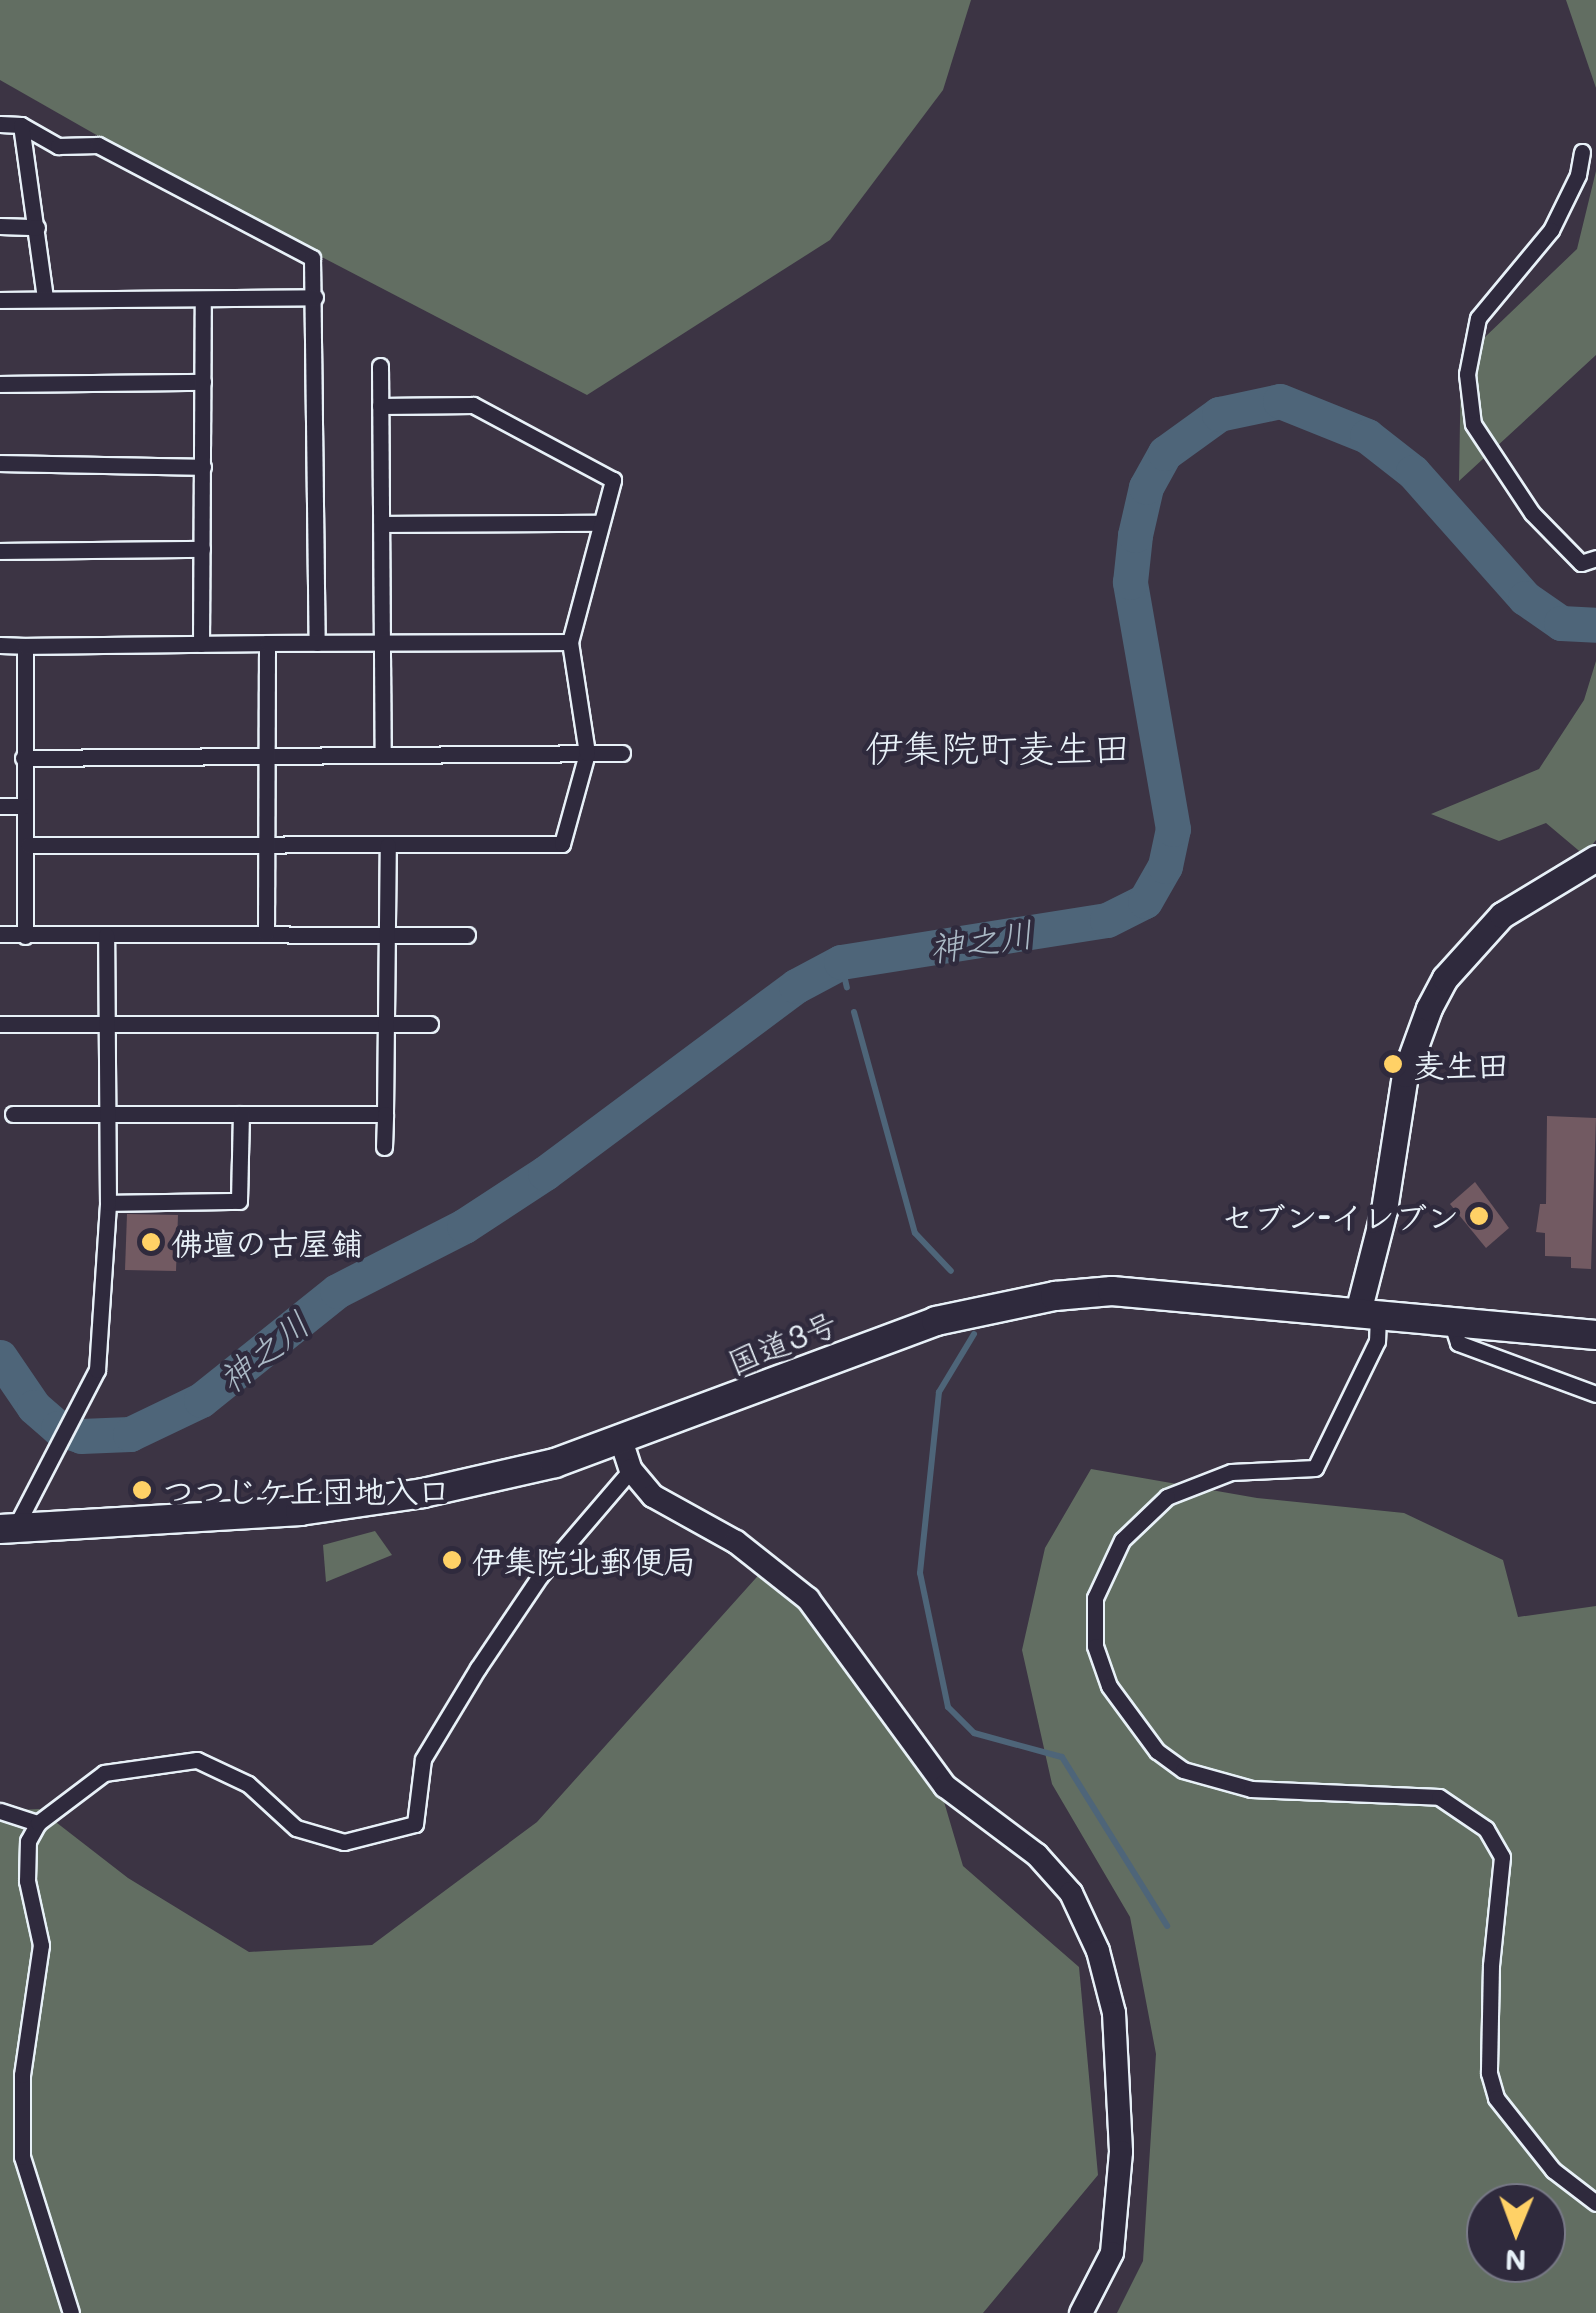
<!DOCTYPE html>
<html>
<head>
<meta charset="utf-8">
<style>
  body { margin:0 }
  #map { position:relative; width:1596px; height:2313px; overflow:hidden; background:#3c3444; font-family:Mali,"Klee One",sans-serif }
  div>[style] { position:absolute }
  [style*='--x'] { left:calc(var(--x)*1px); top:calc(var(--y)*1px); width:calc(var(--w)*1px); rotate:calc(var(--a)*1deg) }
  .green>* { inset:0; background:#626e62 }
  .stream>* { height:6px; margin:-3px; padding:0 3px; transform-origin:3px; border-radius:3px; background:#4e6579 }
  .river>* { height:35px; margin:-17.5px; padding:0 17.5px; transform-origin:17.5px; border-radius:17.5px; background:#4e6579 }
  .building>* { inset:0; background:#725a62 }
  .roads { filter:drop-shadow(2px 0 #e8f1f8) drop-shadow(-2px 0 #e8f1f8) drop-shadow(0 2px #e8f1f8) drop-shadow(0 -2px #e8f1f8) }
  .street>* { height:15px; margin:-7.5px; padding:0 7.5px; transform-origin:7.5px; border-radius:7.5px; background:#2f2a3d }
  .secondary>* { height:22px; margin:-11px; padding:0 11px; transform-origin:11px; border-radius:11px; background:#2f2a3d }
  .primary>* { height:25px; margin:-12.5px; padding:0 12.5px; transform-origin:12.5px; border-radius:12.5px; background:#2f2a3d }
  .highway>* { height:28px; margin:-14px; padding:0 14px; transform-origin:14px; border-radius:14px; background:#2f2a3d }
  .dots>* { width:28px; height:28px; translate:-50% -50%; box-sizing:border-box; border:5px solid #2f2a3d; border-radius:50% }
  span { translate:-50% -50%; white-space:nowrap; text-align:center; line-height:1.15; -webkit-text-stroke:9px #2f2a3d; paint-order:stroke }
  .poi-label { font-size:32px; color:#e8f1f8; font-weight:700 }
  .left { translate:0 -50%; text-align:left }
  .right { translate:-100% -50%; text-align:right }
  .street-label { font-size:32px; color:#e8f1f8 }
  .water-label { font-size:35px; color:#aab9c5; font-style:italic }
  .quarter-label { font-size:38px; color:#e8f1f8 }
  .north { position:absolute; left:1466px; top:2183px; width:100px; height:100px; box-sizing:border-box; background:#2f2a3d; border:2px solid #797a88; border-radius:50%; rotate:181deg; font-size:28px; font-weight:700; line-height:40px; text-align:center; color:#e8f1f8 }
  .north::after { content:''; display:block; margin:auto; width:35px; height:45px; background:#ffd166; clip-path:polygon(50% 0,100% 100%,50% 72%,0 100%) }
</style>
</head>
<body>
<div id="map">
  <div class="green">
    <div style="clip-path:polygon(0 0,971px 0,943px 90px,830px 240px,587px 395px,193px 190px,0 80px)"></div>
    <div style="clip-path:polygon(1566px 0,1596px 0,1596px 88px)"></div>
    <div style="clip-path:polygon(1596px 171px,1596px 355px,1459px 481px,1461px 360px,1577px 249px)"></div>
    <div style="clip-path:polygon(1596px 661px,1596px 840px,1584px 855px,1546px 823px,1499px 841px,1431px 814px,1539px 769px,1584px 700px)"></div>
    <div style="clip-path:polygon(evenodd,1091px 1469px,1257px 1498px,1404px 1513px,1503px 1560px,1518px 1617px,1596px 1606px,1596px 2313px,1117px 2313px,1143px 2261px,1156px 2054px,1130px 1917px,1052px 1784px,1022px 1650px,1045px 1548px,1091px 1469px,1486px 2203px,1546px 2203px,1546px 2263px,1486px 2263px,1486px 2203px)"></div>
    <div style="clip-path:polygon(375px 1531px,392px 1555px,326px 1582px,323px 1545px)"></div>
    <div style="clip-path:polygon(764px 1569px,924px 1734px,963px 1866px,1079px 1967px,1098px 2175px,983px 2313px,0 2313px,0 1811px,39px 1809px,128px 1878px,249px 1952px,372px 1945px,537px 1822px)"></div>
  </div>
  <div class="stream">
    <div style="--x:841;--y:962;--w:26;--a:77"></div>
    <div style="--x:854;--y:1012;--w:229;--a:74.6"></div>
    <div style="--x:915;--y:1233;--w:52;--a:46.5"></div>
    <div style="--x:974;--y:1334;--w:68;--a:121.1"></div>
    <div style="--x:939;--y:1392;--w:182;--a:96"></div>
    <div style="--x:920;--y:1573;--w:137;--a:78.2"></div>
    <div style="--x:948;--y:1707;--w:37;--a:45"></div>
    <div style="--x:974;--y:1733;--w:91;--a:15.3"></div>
    <div style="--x:1062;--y:1757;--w:199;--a:58.1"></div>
  </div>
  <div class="river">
    <div style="--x:0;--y:1357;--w:60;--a:55.8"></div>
    <div style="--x:34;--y:1407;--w:32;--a:41"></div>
    <div style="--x:58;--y:1428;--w:24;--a:19"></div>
    <div style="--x:81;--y:1436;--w:49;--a:-2.3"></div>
    <div style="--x:130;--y:1434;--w:79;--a:-25.6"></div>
    <div style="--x:201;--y:1400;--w:174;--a:-38.7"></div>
    <div style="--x:337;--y:1291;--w:143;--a:-27.1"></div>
    <div style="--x:464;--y:1226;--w:97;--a:-33.2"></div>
    <div style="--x:545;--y:1173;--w:313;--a:-36.7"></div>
    <div style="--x:796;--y:986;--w:51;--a:-28.1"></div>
    <div style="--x:841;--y:962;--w:269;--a:-9"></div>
    <div style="--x:1107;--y:920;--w:42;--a:-26.6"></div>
    <div style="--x:1145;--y:901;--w:40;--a:-60.3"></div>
    <div style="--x:1165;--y:866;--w:38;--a:-78"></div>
    <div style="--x:1173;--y:829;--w:251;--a:-99.9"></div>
    <div style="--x:1130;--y:582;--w:47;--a:-83.9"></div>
    <div style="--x:1135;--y:535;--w:49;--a:-77.1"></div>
    <div style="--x:1146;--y:487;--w:39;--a:-61"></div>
    <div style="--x:1165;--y:453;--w:67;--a:-35.8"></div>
    <div style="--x:1219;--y:414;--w:62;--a:-12"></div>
    <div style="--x:1280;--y:401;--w:94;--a:21.9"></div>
    <div style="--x:1367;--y:436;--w:58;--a:38"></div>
    <div style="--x:1413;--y:472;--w:169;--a:48.4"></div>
    <div style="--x:1525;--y:598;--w:44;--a:34.8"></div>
    <div style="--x:1561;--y:623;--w:35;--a:3"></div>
  </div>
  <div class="building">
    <div style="clip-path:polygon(1547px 1116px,1596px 1118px,1591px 1269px,1571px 1268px,1571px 1257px,1545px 1256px,1545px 1233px,1536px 1232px,1540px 1204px,1546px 1204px)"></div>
    <div style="clip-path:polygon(1475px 1182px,1509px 1228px,1486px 1248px,1450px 1204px)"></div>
    <div style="clip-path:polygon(127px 1214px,178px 1215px,176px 1271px,125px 1270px)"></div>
  </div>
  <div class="roads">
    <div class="street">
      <div style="--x:0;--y:124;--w:21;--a:3"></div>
      <div style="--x:21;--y:125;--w:43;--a:29.6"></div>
      <div style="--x:58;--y:146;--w:40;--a:-1.4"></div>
      <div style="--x:98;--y:145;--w:242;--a:27.8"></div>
      <div style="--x:312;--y:258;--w:385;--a:89.3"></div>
      <div style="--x:21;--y:125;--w:174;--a:82.1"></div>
      <div style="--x:1582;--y:152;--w:23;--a:100"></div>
      <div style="--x:1578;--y:175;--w:61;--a:116.1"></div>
      <div style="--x:1551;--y:230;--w:114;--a:129.7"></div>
      <div style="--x:1478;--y:318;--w:57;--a:101.1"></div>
      <div style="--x:1467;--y:374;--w:50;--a:83.2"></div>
      <div style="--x:1473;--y:424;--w:107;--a:56.5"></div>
      <div style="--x:1532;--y:513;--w:70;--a:45.6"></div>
      <div style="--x:1581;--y:563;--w:16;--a:-18"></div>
      <div style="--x:0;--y:226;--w:37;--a:2"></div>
      <div style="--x:0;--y:300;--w:315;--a:-0.5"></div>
      <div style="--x:380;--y:366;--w:388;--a:89.6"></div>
      <div style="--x:0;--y:384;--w:203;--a:-0.6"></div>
      <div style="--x:0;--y:463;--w:203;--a:1.1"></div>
      <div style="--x:382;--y:524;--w:215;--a:-0.3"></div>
      <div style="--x:0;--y:551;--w:202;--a:-0.6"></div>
      <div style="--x:201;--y:644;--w:345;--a:-89.7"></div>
      <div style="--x:0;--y:645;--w:25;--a:2"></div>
      <div style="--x:25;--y:646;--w:290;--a:90"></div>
      <div style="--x:25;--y:646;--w:242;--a:-0.7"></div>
      <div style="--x:23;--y:758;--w:599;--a:-0.48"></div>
      <div style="--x:0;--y:806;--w:24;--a:0"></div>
      <div style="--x:28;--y:845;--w:534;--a:-0.11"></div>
      <div style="--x:562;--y:844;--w:94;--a:-74.6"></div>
      <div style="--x:587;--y:753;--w:112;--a:-98.7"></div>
      <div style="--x:570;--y:642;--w:168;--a:-75.1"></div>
      <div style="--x:613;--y:480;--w:159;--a:-151.8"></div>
      <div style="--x:473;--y:405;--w:93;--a:179.4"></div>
      <div style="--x:0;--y:934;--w:467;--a:0.1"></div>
      <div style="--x:266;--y:934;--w:291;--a:-89.8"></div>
      <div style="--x:267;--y:643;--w:303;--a:-0.2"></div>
      <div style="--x:0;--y:1024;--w:430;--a:0"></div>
      <div style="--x:13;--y:1114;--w:372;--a:0"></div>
      <div style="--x:385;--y:1114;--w:269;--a:-89.4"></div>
      <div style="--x:384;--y:1147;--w:33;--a:-88"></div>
      <div style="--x:108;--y:1203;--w:131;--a:-0.9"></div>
      <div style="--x:239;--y:1201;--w:87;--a:-88.7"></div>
      <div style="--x:1378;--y:1314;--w:27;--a:92"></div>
      <div style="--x:1377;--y:1341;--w:141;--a:116"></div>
      <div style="--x:1315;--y:1468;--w:84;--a:177.3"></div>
      <div style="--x:1231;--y:1472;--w:69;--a:158.7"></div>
      <div style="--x:1167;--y:1497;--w:62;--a:136.3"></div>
      <div style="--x:1122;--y:1540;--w:64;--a:115"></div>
      <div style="--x:1095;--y:1598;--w:48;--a:90"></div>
      <div style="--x:1095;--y:1646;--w:42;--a:70.7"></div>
      <div style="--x:1109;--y:1686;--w:81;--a:53.6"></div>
      <div style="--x:1157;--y:1751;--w:32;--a:36"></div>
      <div style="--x:1183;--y:1770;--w:71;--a:15.6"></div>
      <div style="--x:1251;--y:1789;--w:188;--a:2.4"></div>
      <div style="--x:1439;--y:1797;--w:57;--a:34.2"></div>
      <div style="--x:1486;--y:1829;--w:32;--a:60"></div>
      <div style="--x:1502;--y:1857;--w:109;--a:95.8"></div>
      <div style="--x:1491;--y:1965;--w:108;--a:91.1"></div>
      <div style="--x:1489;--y:2073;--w:26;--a:74"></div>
      <div style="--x:1496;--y:2098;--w:92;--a:51.6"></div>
      <div style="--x:1553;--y:2170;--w:54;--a:37.5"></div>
      <div style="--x:1451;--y:1321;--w:23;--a:72"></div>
      <div style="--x:1458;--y:1343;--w:147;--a:20.3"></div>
      <div style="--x:15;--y:1528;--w:178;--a:-62.6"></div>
      <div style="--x:97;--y:1370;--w:167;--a:-86.2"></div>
      <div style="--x:108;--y:1203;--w:268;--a:-90.4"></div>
      <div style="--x:0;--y:1811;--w:40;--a:18"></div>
      <div style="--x:71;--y:2313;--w:164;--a:-107.4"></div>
      <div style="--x:22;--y:2157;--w:82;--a:-90"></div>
      <div style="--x:22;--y:2075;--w:131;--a:-81.7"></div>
      <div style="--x:41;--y:1945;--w:66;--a:-102.3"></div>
      <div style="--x:27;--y:1881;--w:40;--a:-88.6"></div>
      <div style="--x:28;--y:1841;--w:21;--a:-61"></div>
      <div style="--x:38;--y:1823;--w:83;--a:-37.1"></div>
      <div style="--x:104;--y:1773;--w:94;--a:-8"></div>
      <div style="--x:197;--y:1760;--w:56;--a:25.2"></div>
      <div style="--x:248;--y:1784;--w:65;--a:42.5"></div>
      <div style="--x:296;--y:1828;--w:50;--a:16.3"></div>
      <div style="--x:344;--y:1842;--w:73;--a:-14.2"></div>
      <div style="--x:415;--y:1824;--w:65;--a:-83"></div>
      <div style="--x:423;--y:1759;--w:106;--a:-58.9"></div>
      <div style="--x:478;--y:1668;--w:111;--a:-56"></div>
      <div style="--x:540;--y:1576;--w:140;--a:-49.4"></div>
    </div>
    <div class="secondary">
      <div style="--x:621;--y:1440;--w:32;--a:72"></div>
      <div style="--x:631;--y:1470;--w:34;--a:50"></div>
      <div style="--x:653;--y:1496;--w:95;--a:29"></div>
      <div style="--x:736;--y:1542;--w:92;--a:38.4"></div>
      <div style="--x:808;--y:1599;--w:232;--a:53.8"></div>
      <div style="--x:945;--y:1786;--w:115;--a:36.9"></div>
      <div style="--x:1037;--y:1855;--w:51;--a:48.2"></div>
      <div style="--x:1071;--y:1893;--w:64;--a:65"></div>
      <div style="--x:1098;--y:1951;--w:64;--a:75.5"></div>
      <div style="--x:1114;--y:2013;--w:139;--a:87.1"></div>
      <div style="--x:1121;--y:2152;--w:101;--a:95.1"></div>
      <div style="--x:1112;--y:2253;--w:68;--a:117.3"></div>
    </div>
    <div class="primary">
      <div style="--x:1358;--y:1312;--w:105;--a:-75.7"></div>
      <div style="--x:1384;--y:1210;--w:138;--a:-81.2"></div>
      <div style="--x:1405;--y:1074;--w:70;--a:-70"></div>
      <div style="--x:1429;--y:1008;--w:34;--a:-62"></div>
      <div style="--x:1445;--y:978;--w:85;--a:-47.9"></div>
      <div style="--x:1502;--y:915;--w:110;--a:-31.2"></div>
    </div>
    <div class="highway">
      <div style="--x:0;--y:1529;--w:301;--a:-3.4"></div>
      <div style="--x:300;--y:1511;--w:124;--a:-8.3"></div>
      <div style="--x:423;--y:1493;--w:135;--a:-12.8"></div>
      <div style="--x:555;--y:1463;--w:407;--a:-20.4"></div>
      <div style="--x:936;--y:1321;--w:122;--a:-11.9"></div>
      <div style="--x:1055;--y:1296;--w:57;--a:-5"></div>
      <div style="--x:1112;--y:1291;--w:486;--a:5.2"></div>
    </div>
  </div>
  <div class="dots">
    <div style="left:1393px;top:1064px;background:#ffd166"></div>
    <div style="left:1479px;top:1216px;background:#ffd166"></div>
    <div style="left:151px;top:1242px;background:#ffd166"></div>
    <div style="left:142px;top:1490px;background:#ffd166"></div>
    <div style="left:452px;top:1560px;background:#ffd166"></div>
  </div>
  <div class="poi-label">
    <span class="left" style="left:1413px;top:1064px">麦生田</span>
    <span class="right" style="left:1459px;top:1216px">セブン-イレブン</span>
    <span class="left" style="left:171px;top:1242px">佛壇の古屋鋪</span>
    <span class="left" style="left:162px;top:1490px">つつじケ丘団地入口</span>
    <span class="left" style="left:472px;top:1560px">伊集院北郵便局</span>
  </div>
  <div class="street-label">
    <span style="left:782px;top:1342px;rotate:-22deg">国道3号</span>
  </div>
  <div class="water-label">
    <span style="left:981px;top:940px;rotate:-9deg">神之川</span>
    <span style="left:263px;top:1351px;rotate:-39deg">神之川</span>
  </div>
  <div class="quarter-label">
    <span style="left:998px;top:748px">伊集院町麦生田</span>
  </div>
  <div class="north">N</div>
</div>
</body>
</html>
